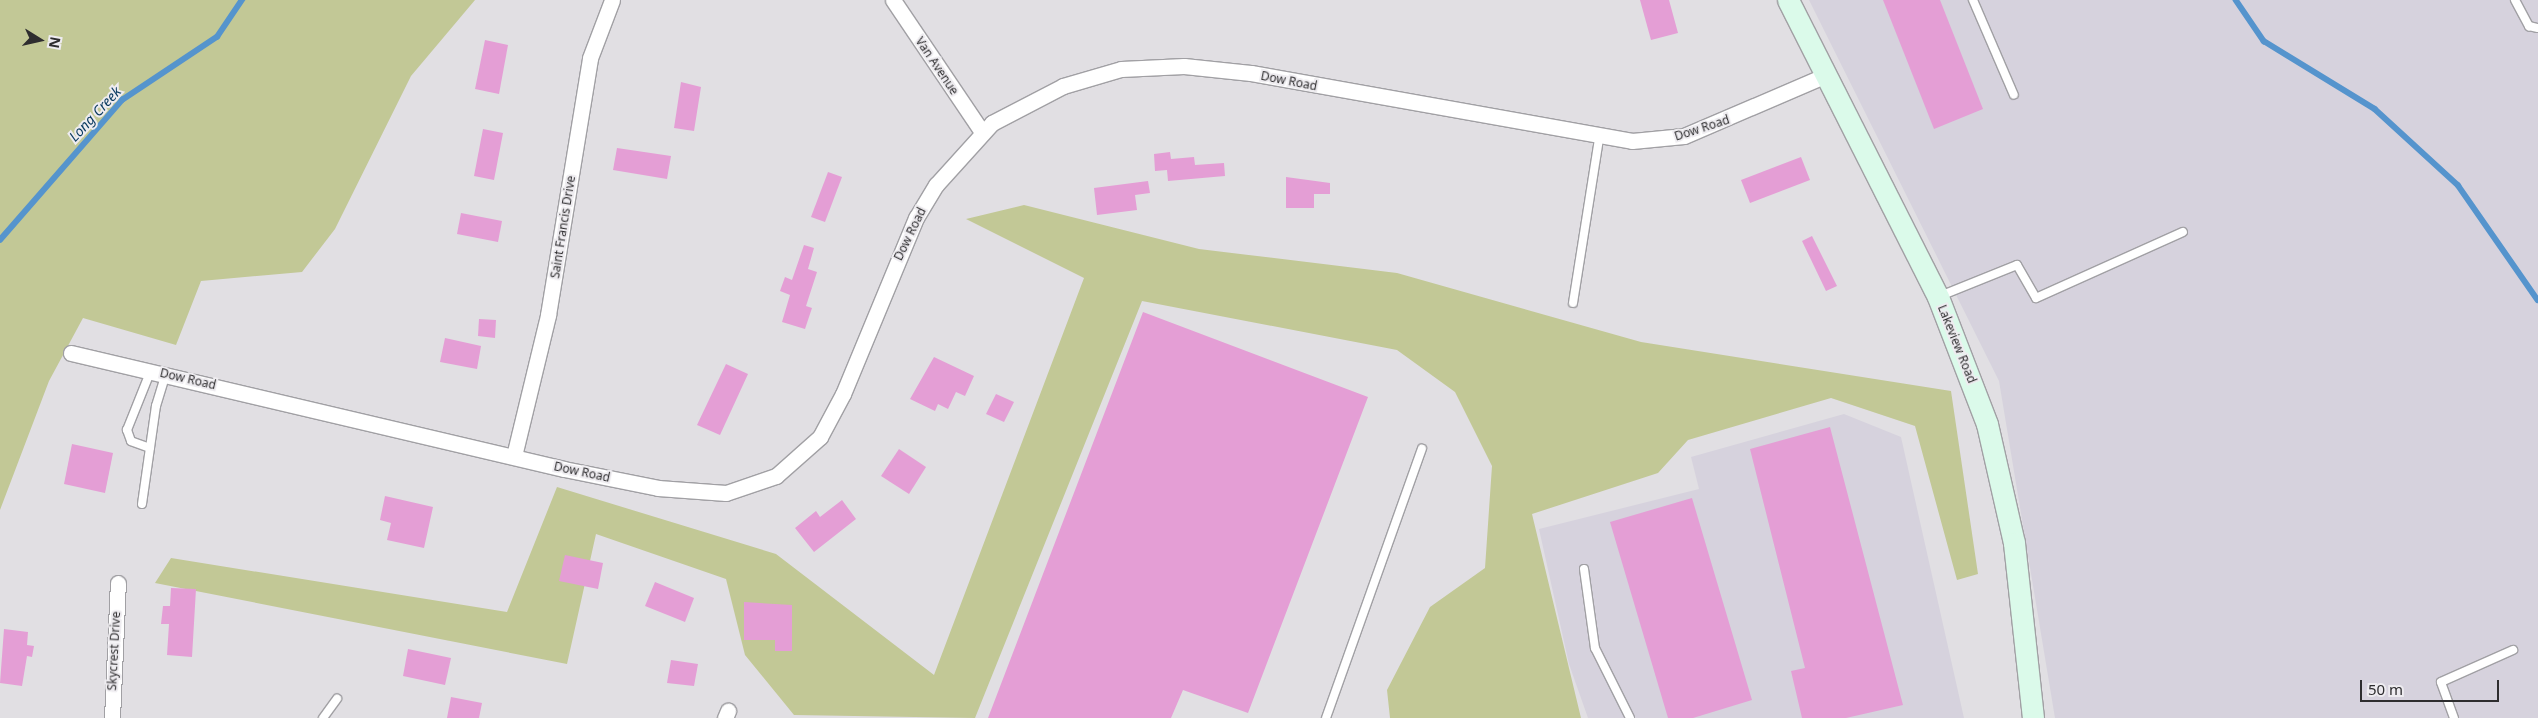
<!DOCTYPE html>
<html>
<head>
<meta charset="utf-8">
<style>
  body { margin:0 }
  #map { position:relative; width:2538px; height:718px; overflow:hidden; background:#e1dfe3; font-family:"Noto Sans",sans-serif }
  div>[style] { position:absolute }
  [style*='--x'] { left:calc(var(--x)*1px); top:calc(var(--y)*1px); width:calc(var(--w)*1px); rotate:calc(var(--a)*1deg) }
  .built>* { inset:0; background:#d6d2dd }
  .green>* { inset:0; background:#c2c896 }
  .stream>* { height:5.5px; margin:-2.75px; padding:0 2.75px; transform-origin:2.75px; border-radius:2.75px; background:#5594cd }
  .building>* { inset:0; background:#e49ed5 }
  .roads { filter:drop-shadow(1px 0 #a1a0a4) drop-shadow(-1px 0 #a1a0a4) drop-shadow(0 1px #a1a0a4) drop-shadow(0 -1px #a1a0a4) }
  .lane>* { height:8px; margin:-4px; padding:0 4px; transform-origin:4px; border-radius:4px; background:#fff }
  .street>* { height:15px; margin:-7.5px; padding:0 7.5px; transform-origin:7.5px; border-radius:7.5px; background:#fff }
  .secondary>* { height:21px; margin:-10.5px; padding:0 10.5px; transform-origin:10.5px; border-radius:10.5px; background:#dbfaea }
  span { translate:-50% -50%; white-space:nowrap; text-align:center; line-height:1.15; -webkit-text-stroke:4px #eeecf0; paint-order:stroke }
  .street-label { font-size:12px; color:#2e2d2f }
  .water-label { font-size:14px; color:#07385e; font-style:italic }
  .north { position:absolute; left:15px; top:15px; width:50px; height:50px; -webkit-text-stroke:4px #eeecf0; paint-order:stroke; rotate:100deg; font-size:14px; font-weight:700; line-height:20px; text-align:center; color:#2e2d2f }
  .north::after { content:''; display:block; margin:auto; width:18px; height:22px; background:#2e2d2f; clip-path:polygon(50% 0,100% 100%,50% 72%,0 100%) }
  .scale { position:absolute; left:2360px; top:680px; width:139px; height:22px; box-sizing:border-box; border:2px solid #2e2d2f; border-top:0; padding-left:6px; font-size:15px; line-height:18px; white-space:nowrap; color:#2e2d2f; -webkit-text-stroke:4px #eeecf0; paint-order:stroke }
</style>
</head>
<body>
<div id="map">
  <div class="built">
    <div style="clip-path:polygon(1809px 0,2538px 0,2538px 718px,2055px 718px,1999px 381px)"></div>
    <div style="clip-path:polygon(1844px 414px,1901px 437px,1964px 718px,1588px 718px,1569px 664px,1539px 529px,1699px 489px,1691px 457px)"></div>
  </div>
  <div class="green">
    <div style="clip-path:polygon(0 0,475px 0,411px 76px,335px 229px,302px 272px,201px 281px,176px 345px,83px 318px,49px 381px,0 510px)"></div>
    <div style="clip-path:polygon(1024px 205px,1199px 249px,1397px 273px,1641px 342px,1951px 391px,1978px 574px,1957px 580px,1915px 426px,1831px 398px,1688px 440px,1658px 473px,1532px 514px,1581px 718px,1390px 718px,1387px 690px,1430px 607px,1485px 568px,1492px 466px,1455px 392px,1397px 350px,1142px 301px,975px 718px,794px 715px,745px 655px,726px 579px,596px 534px,567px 664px,155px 583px,171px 558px,507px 612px,557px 487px,776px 554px,934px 675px,1084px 278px,966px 219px)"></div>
  </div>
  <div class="stream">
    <div style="--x:2236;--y:0;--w:50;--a:55.7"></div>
    <div style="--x:2264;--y:41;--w:130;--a:31.5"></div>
    <div style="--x:2375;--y:109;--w:113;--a:42.5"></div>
    <div style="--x:2458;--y:185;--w:140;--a:55.2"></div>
    <div style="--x:0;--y:240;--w:186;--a:-48.9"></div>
    <div style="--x:122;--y:100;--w:114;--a:-33.6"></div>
    <div style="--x:217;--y:37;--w:45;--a:-56"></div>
  </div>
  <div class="building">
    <div style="clip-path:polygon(1640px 0,1669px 0,1678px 33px,1651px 40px)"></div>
    <div style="clip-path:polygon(1883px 0,1940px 0,1983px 109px,1934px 129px)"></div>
    <div style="clip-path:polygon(485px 40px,508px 45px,499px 94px,475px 89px)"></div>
    <div style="clip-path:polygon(681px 82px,701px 87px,694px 131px,674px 128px)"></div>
    <div style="clip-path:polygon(483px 129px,503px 133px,494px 180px,474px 176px)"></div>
    <div style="clip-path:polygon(617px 148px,671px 156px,667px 179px,613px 170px)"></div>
    <div style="clip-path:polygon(1170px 152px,1171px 159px,1194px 157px,1195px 165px,1224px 163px,1225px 176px,1168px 181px,1167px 170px,1155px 171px,1154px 154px)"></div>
    <div style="clip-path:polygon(1801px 157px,1810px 180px,1750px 203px,1741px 180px)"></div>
    <div style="clip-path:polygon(828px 172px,842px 177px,825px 222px,811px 217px)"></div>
    <div style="clip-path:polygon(1286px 177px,1330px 183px,1330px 194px,1314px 194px,1314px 208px,1286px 208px)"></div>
    <div style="clip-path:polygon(1148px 181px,1150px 193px,1135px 195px,1137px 210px,1097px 215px,1094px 188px)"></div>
    <div style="clip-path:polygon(461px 213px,502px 221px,498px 242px,457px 234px)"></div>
    <div style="clip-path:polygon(1812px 236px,1837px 286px,1826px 291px,1802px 241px)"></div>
    <div style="clip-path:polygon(804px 245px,814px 248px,808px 269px,817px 272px,806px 306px,812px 308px,805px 329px,782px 322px,790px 295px,780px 291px,785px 277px,792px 280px)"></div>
    <div style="clip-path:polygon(1143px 312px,1368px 397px,1248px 713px,1183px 690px,1171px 718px,988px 718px)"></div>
    <div style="clip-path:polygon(479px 319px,496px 320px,495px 338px,478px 336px)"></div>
    <div style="clip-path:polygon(445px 338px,481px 346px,477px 369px,440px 362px)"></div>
    <div style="clip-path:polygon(934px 357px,974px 376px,965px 396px,956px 392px,948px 409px,938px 404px,935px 411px,910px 399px)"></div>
    <div style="clip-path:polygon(726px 364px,748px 374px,720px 435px,697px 425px)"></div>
    <div style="clip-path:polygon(996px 394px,1014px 402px,1004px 422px,986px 414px)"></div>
    <div style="clip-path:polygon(1830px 427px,1903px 705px,1846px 718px,1802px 718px,1791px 671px,1805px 668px,1750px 449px)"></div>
    <div style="clip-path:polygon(72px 444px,113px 453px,105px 493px,64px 484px)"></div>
    <div style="clip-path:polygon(899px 449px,926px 467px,909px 494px,881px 476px)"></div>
    <div style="clip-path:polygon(385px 496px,433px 507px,424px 548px,387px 540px,391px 523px,380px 520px)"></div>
    <div style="clip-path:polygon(1692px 498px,1752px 700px,1693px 718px,1668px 718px,1610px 522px)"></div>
    <div style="clip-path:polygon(842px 500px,856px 519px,814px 552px,795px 528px,816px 511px,820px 517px)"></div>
    <div style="clip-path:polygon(565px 555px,603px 563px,598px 589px,559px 581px)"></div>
    <div style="clip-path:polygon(655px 582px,694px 598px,685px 622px,645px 606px)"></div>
    <div style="clip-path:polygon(171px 588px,196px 589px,192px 657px,167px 655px,169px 624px,161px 624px,163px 606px,170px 606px)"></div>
    <div style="clip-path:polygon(744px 602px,792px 605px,792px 651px,775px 651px,775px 640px,744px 640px)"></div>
    <div style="clip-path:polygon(4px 629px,28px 632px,27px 645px,34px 646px,32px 657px,27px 656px,22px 686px,0 683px)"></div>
    <div style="clip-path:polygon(408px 649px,451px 658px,445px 685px,403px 676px)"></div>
    <div style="clip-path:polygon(671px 660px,698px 664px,694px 686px,667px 683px)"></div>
    <div style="clip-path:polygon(451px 697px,482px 703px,479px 718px,447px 718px)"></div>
  </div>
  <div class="roads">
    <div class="lane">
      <div style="--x:1973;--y:0;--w:103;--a:66.7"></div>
      <div style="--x:2515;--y:0;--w:30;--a:62"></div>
      <div style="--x:2529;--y:26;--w:9;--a:13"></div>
      <div style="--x:1940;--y:296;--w:83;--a:-21.9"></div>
      <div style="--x:2017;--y:265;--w:38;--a:60"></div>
      <div style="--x:2036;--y:298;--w:161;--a:-24.2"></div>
      <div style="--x:1573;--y:303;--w:167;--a:-81"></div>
      <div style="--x:150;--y:448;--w:20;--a:-160"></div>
      <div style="--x:131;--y:441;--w:12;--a:-110"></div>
      <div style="--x:127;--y:430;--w:65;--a:-68.2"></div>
      <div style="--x:142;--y:504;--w:99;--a:-81.9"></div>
      <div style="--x:156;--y:406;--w:34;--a:-73"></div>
      <div style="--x:1584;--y:569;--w:80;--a:82.1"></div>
      <div style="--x:1595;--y:648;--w:78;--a:63.4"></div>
      <div style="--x:323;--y:718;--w:24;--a:-54"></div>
      <div style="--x:1326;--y:718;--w:286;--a:-70.4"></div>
      <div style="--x:2454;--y:718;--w:38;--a:-110"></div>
      <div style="--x:2441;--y:682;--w:79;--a:-24"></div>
    </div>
    <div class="street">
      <div style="--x:893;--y:0;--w:159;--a:56"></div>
      <div style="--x:71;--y:353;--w:506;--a:13.24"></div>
      <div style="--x:564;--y:469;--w:96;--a:11.4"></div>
      <div style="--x:658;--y:488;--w:68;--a:4.2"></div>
      <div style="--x:726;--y:493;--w:53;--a:-18.8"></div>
      <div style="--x:776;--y:476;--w:59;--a:-41.6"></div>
      <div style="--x:820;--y:437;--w:49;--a:-61.9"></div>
      <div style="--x:843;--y:394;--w:191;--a:-67.5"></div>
      <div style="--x:916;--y:218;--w:39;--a:-59"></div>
      <div style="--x:936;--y:185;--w:84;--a:-47.9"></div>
      <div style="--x:992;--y:123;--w:80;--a:-27.5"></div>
      <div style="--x:1063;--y:86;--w:60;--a:-16.3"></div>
      <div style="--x:1121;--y:69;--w:63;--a:-2.7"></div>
      <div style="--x:1184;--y:66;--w:67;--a:6"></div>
      <div style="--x:1251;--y:73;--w:387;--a:10.1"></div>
      <div style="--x:1632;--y:141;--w:52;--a:-5.5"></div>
      <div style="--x:1684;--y:136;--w:155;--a:-23.2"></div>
      <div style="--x:514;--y:456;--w:145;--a:-76.4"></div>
      <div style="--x:548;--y:315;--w:260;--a:-80.7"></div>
      <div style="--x:590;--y:58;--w:62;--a:-69.2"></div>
      <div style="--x:112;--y:718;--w:135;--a:-87.5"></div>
      <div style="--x:725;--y:718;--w:8;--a:-67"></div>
    </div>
    <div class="secondary">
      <div style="--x:1788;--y:0;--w:333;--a:63.2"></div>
      <div style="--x:1938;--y:297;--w:136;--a:68.9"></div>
      <div style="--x:1987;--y:424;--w:122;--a:77.2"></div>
      <div style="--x:2014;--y:543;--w:176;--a:83.8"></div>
    </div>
  </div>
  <div class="street-label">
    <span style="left:937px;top:66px;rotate:56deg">Van Avenue</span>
    <span style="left:1289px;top:81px;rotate:11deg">Dow Road</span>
    <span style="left:1702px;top:128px;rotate:-18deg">Dow Road</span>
    <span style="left:563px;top:227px;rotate:-81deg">Saint Francis Drive</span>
    <span style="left:910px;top:234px;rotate:-64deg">Dow Road</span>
    <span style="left:1957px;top:344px;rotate:68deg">Lakeview Road</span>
    <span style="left:188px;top:379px;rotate:13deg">Dow Road</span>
    <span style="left:582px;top:472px;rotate:12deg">Dow Road</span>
    <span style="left:114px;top:651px;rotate:-87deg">Skycrest Drive</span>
  </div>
  <div class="water-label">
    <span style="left:95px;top:114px;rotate:-47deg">Long Creek</span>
  </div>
  <div class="north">N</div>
  <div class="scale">50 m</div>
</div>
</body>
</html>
